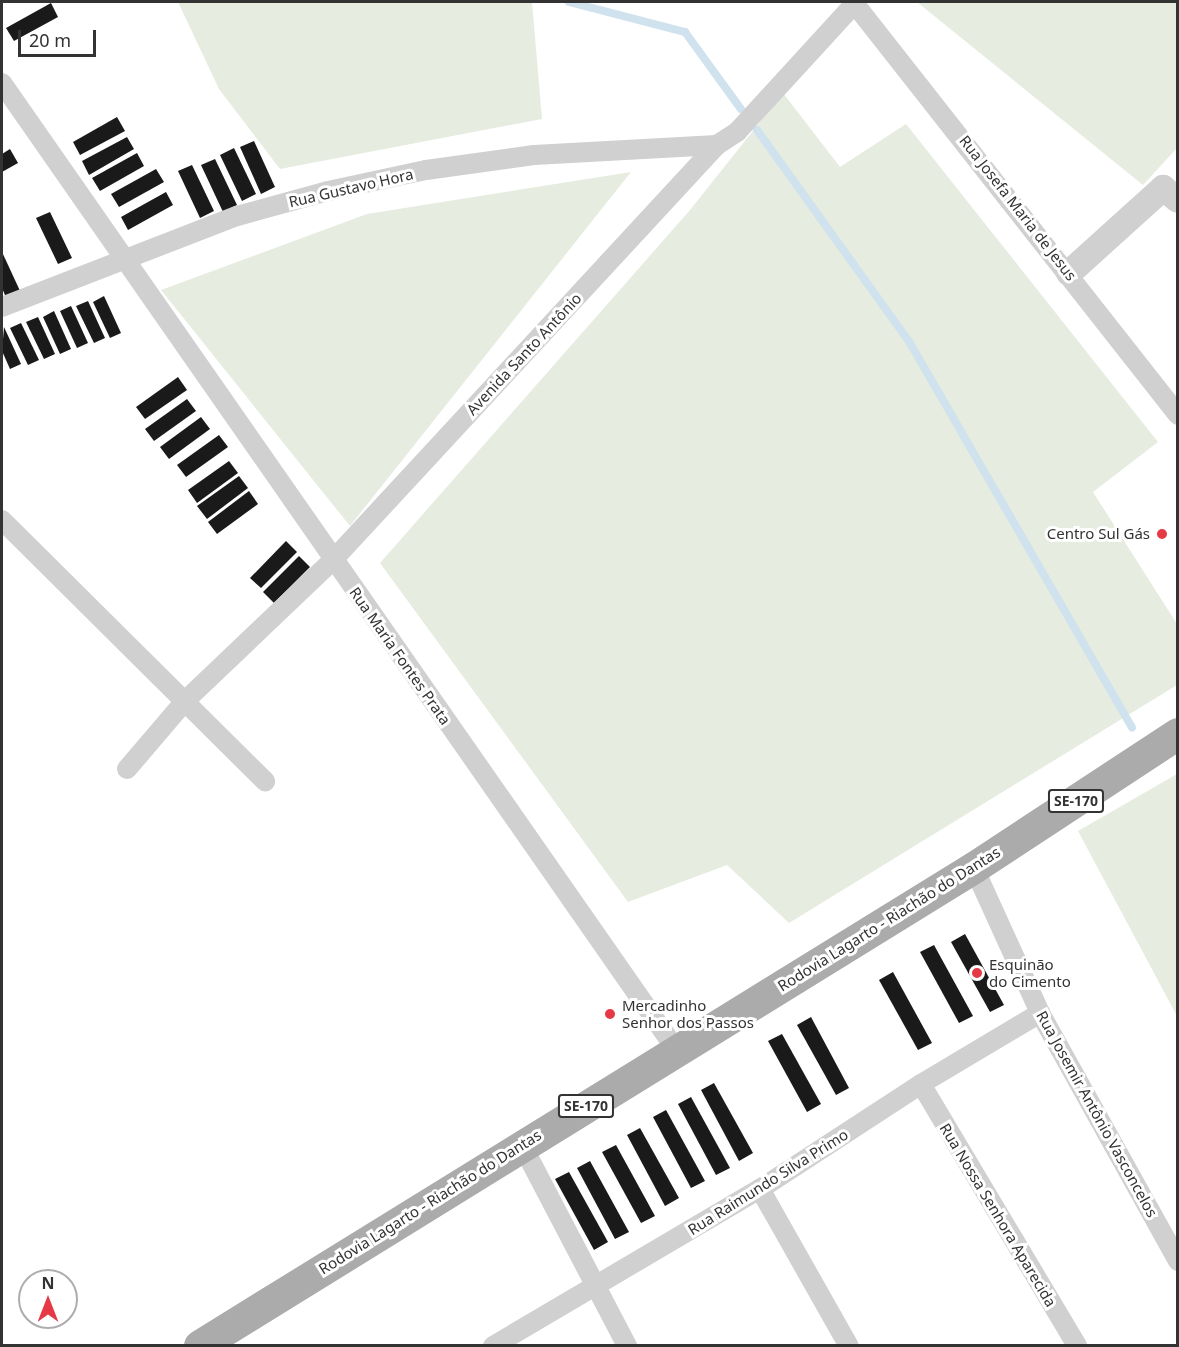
<!DOCTYPE html>
<html>
<head>
<meta charset="utf-8">
<style>
  body { margin:0 }
  #map { position:relative; width:1179px; height:1347px; overflow:hidden; background:#fff; font-family:"Noto Sans",sans-serif }
  div>[style] { position:absolute }
  [style*='--x'] { left:calc(var(--x)*1px); top:calc(var(--y)*1px); width:calc(var(--w)*1px); rotate:calc(var(--a)*1deg) }
  .green>* { inset:0; background:#e6ecdf }
  .stream>* { height:8px; margin:-4px; padding:0 4px; transform-origin:4px; border-radius:4px; background:#cfe2ee }
  .building>* { inset:0; background:#1a1a1a }
  .minor>* { height:20px; margin:-10px; padding:0 10px; transform-origin:10px; border-radius:10px; background:#d0d0d0 }
  .tertiary>* { height:26px; margin:-13px; padding:0 13px; transform-origin:13px; border-radius:13px; background:#d0d0d0 }
  .primary>* { height:32px; margin:-16px; padding:0 16px; transform-origin:16px; border-radius:16px; background:#ababab }
  .dots>* { width:16px; height:16px; translate:-50% -50%; box-sizing:border-box; border:3px solid #fff; border-radius:50% }
  span { translate:-50% -50%; white-space:nowrap; text-align:center; line-height:1.15; -webkit-text-stroke:6px #fff; paint-order:stroke }
  .shield-label span { padding:2px 4px; background:#fff; border:2px solid; border-radius:4px; -webkit-text-stroke-width:0 }
  .shield-label { font-size:14px; color:#333; font-weight:700 }
  .street-label { font-size:15px; color:#333 }
  .poi-label { font-size:15px; color:#333 }
  .right { translate:-100% -50%; text-align:right }
  .left { translate:0 -50%; text-align:left }
  .frame { position:absolute; inset:0; border:3px solid #333; pointer-events:none }
  .north { position:absolute; left:18px; top:1269px; width:60px; height:60px; box-sizing:border-box; background:#fff; border:2px solid #adadad; border-radius:50%; rotate:0deg; font-size:16px; font-weight:700; line-height:24px; text-align:center; color:#333 }
  .north::after { content:''; display:block; margin:auto; width:21px; height:27px; background:#e63946; clip-path:polygon(50% 0,100% 100%,50% 72%,0 100%) }
  .scale { position:absolute; left:18px; top:30px; width:78px; height:27px; box-sizing:border-box; border:3px solid #333; border-top:0; padding-left:8px; font-size:18px; line-height:21px; white-space:nowrap; color:#333; -webkit-text-stroke:4px #fff; paint-order:stroke }
</style>
</head>
<body>
<div id="map">
  <div class="green">
    <div style="clip-path:polygon(178px 2px,532px 2px,542px 119px,280px 169px,219px 89px)"></div>
    <div style="clip-path:polygon(917px 2px,1177px 2px,1177px 148px,1143px 185px)"></div>
    <div style="clip-path:polygon(783px 93px,840px 167px,906px 124px,1158px 442px,1093px 492px,1177px 624px,1177px 685px,789px 923px,727px 865px,628px 902px,380px 563px,690px 210px)"></div>
    <div style="clip-path:polygon(631px 172px,350px 526px,161px 290px,367px 214px)"></div>
    <div style="clip-path:polygon(1177px 774px,1177px 1016px,1078px 831px)"></div>
  </div>
  <div class="stream">
    <div style="--x:569;--y:2;--w:120;--a:14.5"></div>
    <div style="--x:685;--y:32;--w:95;--a:54"></div>
    <div style="--x:757;--y:130;--w:262;--a:54.3"></div>
    <div style="--x:910;--y:343;--w:444;--a:60"></div>
  </div>
  <div class="building">
    <div style="clip-path:polygon(51px 3px,58px 17px,14px 41px,6px 28px)"></div>
    <div style="clip-path:polygon(117px 117px,125px 131px,80px 155px,73px 142px)"></div>
    <div style="clip-path:polygon(127px 137px,134px 149px,89px 175px,82px 161px)"></div>
    <div style="clip-path:polygon(254px 141px,275px 187px,261px 194px,240px 147px)"></div>
    <div style="clip-path:polygon(234px 148px,256px 194px,242px 201px,220px 155px)"></div>
    <div style="clip-path:polygon(10px 149px,18px 163px,2px 172px,2px 154px)"></div>
    <div style="clip-path:polygon(137px 153px,144px 166px,100px 191px,92px 178px)"></div>
    <div style="clip-path:polygon(215px 159px,237px 205px,223px 212px,201px 165px)"></div>
    <div style="clip-path:polygon(192px 165px,214px 211px,200px 218px,178px 171px)"></div>
    <div style="clip-path:polygon(156px 169px,164px 182px,119px 207px,111px 194px)"></div>
    <div style="clip-path:polygon(166px 192px,173px 205px,128px 230px,121px 217px)"></div>
    <div style="clip-path:polygon(50px 212px,72px 258px,58px 264px,36px 218px)"></div>
    <div style="clip-path:polygon(2px 252px,21px 293px,7px 300px,2px 288px)"></div>
    <div style="clip-path:polygon(104px 296px,121px 333px,110px 338px,93px 302px)"></div>
    <div style="clip-path:polygon(88px 301px,105px 338px,94px 343px,76px 306px)"></div>
    <div style="clip-path:polygon(71px 306px,88px 343px,77px 348px,60px 311px)"></div>
    <div style="clip-path:polygon(54px 311px,71px 349px,60px 354px,43px 317px)"></div>
    <div style="clip-path:polygon(38px 317px,55px 354px,44px 359px,26px 322px)"></div>
    <div style="clip-path:polygon(21px 323px,39px 360px,28px 365px,10px 328px)"></div>
    <div style="clip-path:polygon(4px 327px,21px 364px,10px 369px,2px 351px)"></div>
    <div style="clip-path:polygon(178px 377px,187px 390px,145px 419px,136px 407px)"></div>
    <div style="clip-path:polygon(187px 399px,196px 411px,154px 441px,145px 429px)"></div>
    <div style="clip-path:polygon(201px 417px,210px 429px,169px 459px,160px 447px)"></div>
    <div style="clip-path:polygon(219px 435px,228px 447px,186px 477px,177px 465px)"></div>
    <div style="clip-path:polygon(229px 461px,238px 473px,197px 503px,188px 490px)"></div>
    <div style="clip-path:polygon(239px 476px,248px 488px,207px 519px,197px 506px)"></div>
    <div style="clip-path:polygon(249px 491px,258px 504px,217px 534px,208px 522px)"></div>
    <div style="clip-path:polygon(286px 541px,297px 552px,261px 588px,250px 578px)"></div>
    <div style="clip-path:polygon(299px 556px,310px 567px,274px 603px,263px 592px)"></div>
    <div style="clip-path:polygon(965px 934px,1004px 1005px,990px 1012px,951px 942px)"></div>
    <div style="clip-path:polygon(934px 945px,973px 1016px,959px 1023px,920px 952px)"></div>
    <div style="clip-path:polygon(893px 972px,932px 1043px,918px 1050px,879px 980px)"></div>
    <div style="clip-path:polygon(811px 1017px,849px 1088px,836px 1095px,797px 1025px)"></div>
    <div style="clip-path:polygon(782px 1034px,821px 1104px,807px 1112px,768px 1041px)"></div>
    <div style="clip-path:polygon(714px 1083px,753px 1153px,739px 1161px,701px 1090px)"></div>
    <div style="clip-path:polygon(691px 1097px,730px 1168px,716px 1175px,678px 1104px)"></div>
    <div style="clip-path:polygon(666px 1110px,705px 1181px,691px 1188px,653px 1117px)"></div>
    <div style="clip-path:polygon(640px 1128px,679px 1198px,665px 1206px,627px 1135px)"></div>
    <div style="clip-path:polygon(616px 1145px,655px 1216px,641px 1223px,602px 1152px)"></div>
    <div style="clip-path:polygon(590px 1161px,629px 1232px,615px 1239px,577px 1168px)"></div>
    <div style="clip-path:polygon(569px 1172px,608px 1242px,594px 1250px,555px 1179px)"></div>
  </div>
  <div class="minor">
    <div style="--x:854;--y:3;--w:524;--a:51.82"></div>
    <div style="--x:2;--y:83;--w:1180;--a:55.11"></div>
    <div style="--x:2;--y:307;--w:252;--a:-21.2"></div>
    <div style="--x:237;--y:216;--w:94;--a:-15.4"></div>
    <div style="--x:328;--y:191;--w:100;--a:-12.1"></div>
    <div style="--x:426;--y:170;--w:109;--a:-7.9"></div>
    <div style="--x:534;--y:155;--w:183;--a:-3.1"></div>
    <div style="--x:2;--y:520;--w:371;--a:44.8"></div>
    <div style="--x:127;--y:769;--w:89;--a:-49.5"></div>
    <div style="--x:185;--y:701;--w:204;--a:-43.6"></div>
    <div style="--x:333;--y:560;--w:565;--a:-47.22"></div>
    <div style="--x:717;--y:145;--w:24;--a:-33"></div>
    <div style="--x:737;--y:132;--w:176;--a:-47.5"></div>
    <div style="--x:974;--y:868;--w:159;--a:65.5"></div>
    <div style="--x:1040;--y:1013;--w:284;--a:60.9"></div>
    <div style="--x:921;--y:1084;--w:305;--a:59.2"></div>
    <div style="--x:522;--y:1145;--w:227;--a:62.4"></div>
    <div style="--x:760;--y:1189;--w:180;--a:60.5"></div>
    <div style="--x:493;--y:1346;--w:310;--a:-30.5"></div>
    <div style="--x:760;--y:1189;--w:192;--a:-33.1"></div>
    <div style="--x:921;--y:1084;--w:139;--a:-30.8"></div>
  </div>
  <div class="tertiary">
    <div style="--x:1069;--y:273;--w:127;--a:-42.1"></div>
    <div style="--x:1163;--y:188;--w:19;--a:39"></div>
  </div>
  <div class="primary">
    <div style="--x:200;--y:1346;--w:910;--a:-31.7"></div>
    <div style="--x:974;--y:868;--w:244;--a:-33.3"></div>
  </div>
  <div class="dots">
    <div style="left:1162px;top:534px;background:#e63946"></div>
    <div style="left:977px;top:973px;background:#e63946"></div>
    <div style="left:610px;top:1014px;background:#e63946"></div>
  </div>
  <div class="shield-label">
    <span style="left:1076px;top:801px">SE-170</span>
    <span style="left:586px;top:1106px">SE-170</span>
  </div>
  <div class="street-label">
    <span style="left:351px;top:188px;rotate:-13deg">Rua Gustavo Hora</span>
    <span style="left:1018px;top:208px;rotate:52deg">Rua Josefa Maria de Jesus</span>
    <span style="left:524px;top:354px;rotate:-47deg">Avenida Santo Antônio</span>
    <span style="left:400px;top:656px;rotate:55deg">Rua Maria Fontes Prata</span>
    <span style="left:889px;top:919px;rotate:-32deg">Rodovia Lagarto - Riachão do Dantas</span>
    <span style="left:1097px;top:1114px;rotate:61deg">Rua Josemir Antônio Vasconcelos</span>
    <span style="left:768px;top:1182px;rotate:-32deg">Rua Raimundo Silva Primo</span>
    <span style="left:430px;top:1202px;rotate:-32deg">Rodovia Lagarto - Riachão do Dantas</span>
    <span style="left:998px;top:1215px;rotate:59deg">Rua Nossa Senhora Aparecida</span>
  </div>
  <div class="poi-label">
    <span class="right" style="left:1150px;top:534px">Centro Sul Gás</span>
    <span class="left" style="left:989px;top:973px">Esquinão<br>do Cimento</span>
    <span class="left" style="left:622px;top:1014px">Mercadinho<br>Senhor dos Passos</span>
  </div>
  <div class="frame"></div>
  <div class="north">N</div>
  <div class="scale">20 m</div>
</div>
</body>
</html>
